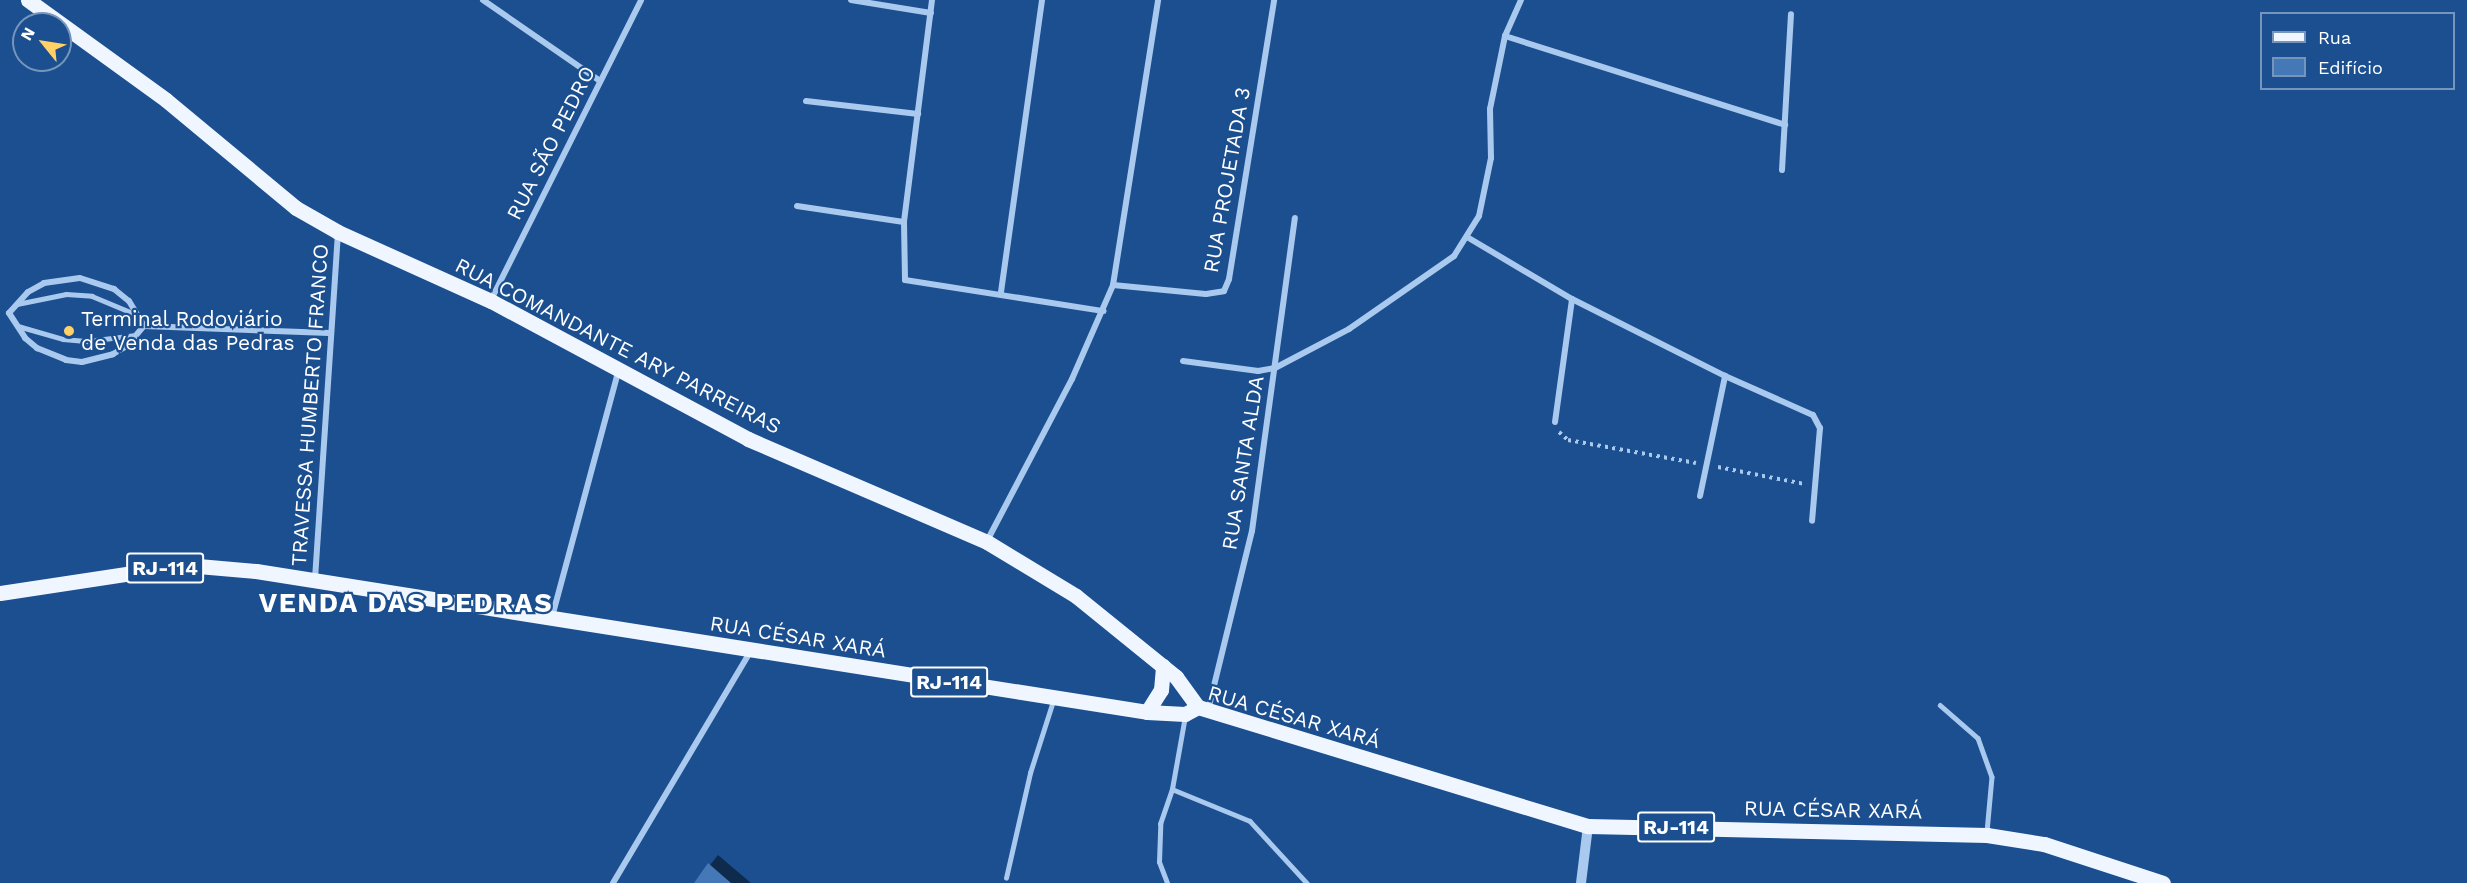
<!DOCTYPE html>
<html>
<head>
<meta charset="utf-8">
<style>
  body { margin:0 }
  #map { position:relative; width:2467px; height:883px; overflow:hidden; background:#1b4f8f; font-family:"Work Sans",sans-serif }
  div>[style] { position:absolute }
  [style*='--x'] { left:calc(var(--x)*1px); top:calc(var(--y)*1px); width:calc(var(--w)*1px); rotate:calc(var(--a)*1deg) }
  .shadow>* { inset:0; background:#0007 }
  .building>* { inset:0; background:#4478b7 }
  .path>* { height:4px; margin-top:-2px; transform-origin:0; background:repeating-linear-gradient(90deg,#a9c9ee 0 3px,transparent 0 7.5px) }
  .service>* { height:4.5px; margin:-2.25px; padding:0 2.25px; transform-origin:2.25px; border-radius:2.25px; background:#a9c9ee }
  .minor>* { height:6px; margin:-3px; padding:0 3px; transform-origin:3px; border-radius:3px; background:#a9c9ee }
  .tertiary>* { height:10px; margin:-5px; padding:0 5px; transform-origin:5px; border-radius:5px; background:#a9c9ee }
  .primary>* { height:15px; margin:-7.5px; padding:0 7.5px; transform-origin:7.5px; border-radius:7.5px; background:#f0f6ff }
  .dots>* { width:16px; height:16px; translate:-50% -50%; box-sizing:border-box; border:3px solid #1b4f8f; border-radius:50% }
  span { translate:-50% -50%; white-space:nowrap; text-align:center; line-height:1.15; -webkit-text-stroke:4.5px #1b4f8f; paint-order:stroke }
  .shield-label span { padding:2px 4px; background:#1b4f8f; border:2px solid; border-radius:4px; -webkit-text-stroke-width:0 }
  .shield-label { font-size:20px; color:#fff; font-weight:700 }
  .street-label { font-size:21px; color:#fff }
  .poi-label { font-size:21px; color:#fff }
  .left { translate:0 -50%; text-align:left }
  .district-label { font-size:27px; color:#fff; font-weight:700; letter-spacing:1.5px }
  .legend { position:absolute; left:2260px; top:12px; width:195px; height:78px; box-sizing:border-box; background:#1b4f8f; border:2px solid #7695bc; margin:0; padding:8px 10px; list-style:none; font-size:18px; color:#fff }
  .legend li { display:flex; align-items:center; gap:12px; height:30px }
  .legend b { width:30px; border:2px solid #7695bc }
  .north { position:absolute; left:12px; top:12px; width:60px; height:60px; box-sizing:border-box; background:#1b4f8f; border:2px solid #7695bc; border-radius:50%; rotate:300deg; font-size:16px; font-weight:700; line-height:24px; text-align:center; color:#fff }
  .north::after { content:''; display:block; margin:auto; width:21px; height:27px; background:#ffd166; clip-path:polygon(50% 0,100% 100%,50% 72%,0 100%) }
</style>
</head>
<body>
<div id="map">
  <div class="shadow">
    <div style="clip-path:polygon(718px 855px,751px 883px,696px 883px)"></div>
  </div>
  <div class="building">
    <div style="clip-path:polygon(708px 863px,731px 883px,694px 883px)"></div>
  </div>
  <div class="path">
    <div style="--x:1559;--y:432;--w:12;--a:42"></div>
    <div style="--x:1568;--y:440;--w:130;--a:10.2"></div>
    <div style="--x:1718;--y:467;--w:89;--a:11.1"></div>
  </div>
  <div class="service">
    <div style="--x:17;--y:304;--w:50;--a:-11.5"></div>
    <div style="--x:66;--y:294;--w:26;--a:4"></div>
    <div style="--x:92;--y:296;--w:47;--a:22.7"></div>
    <div style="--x:18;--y:326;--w:47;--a:16.1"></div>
    <div style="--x:63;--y:339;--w:25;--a:5"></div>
    <div style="--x:88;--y:341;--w:48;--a:-7.1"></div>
    <div style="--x:1940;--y:705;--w:50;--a:41"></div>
    <div style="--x:1978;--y:738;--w:41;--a:70.3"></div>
    <div style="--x:1992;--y:777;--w:55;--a:95.2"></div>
    <div style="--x:1172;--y:789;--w:84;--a:22.3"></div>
    <div style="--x:1250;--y:821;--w:84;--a:47.4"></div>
    <div style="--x:1006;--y:878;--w:108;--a:-77.1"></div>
    <div style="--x:1030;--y:773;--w:76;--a:-72.3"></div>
    <div style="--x:1167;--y:883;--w:22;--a:-111"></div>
    <div style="--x:1159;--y:862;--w:38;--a:-88"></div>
    <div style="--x:1160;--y:824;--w:37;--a:-71"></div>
    <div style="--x:1172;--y:789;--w:74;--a:-79.9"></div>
  </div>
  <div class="minor">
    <div style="--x:483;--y:0;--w:142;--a:34.7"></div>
    <div style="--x:851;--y:0;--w:81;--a:9.2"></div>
    <div style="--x:932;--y:0;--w:224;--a:97.2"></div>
    <div style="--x:904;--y:222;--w:58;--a:89"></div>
    <div style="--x:905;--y:280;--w:201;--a:8.9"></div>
    <div style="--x:1505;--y:36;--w:294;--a:17.6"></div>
    <div style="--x:806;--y:101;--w:113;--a:6.6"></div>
    <div style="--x:1782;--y:170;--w:156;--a:-86.7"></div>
    <div style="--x:797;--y:206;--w:108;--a:8.5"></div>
    <div style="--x:1467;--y:237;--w:122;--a:30.6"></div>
    <div style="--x:1572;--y:299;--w:171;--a:26.7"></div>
    <div style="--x:1725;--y:376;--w:96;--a:23.9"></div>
    <div style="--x:1813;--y:415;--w:15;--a:62"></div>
    <div style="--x:1820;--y:428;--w:93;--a:94.9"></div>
    <div style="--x:1113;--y:285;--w:93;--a:5.5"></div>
    <div style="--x:1206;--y:294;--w:18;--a:-9"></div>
    <div style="--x:1224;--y:291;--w:13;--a:-67"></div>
    <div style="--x:1229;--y:279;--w:283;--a:-80.8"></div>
    <div style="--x:1001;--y:292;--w:295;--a:-82"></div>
    <div style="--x:491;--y:300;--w:335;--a:-63.4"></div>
    <div style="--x:9;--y:313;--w:30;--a:57"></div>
    <div style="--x:25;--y:338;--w:16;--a:40"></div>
    <div style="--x:37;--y:348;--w:31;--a:22"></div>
    <div style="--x:66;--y:360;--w:16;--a:7"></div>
    <div style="--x:82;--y:362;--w:32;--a:-14"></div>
    <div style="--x:113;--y:354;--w:16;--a:-30"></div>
    <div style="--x:127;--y:346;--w:26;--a:-50"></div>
    <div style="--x:9;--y:313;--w:28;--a:-48"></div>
    <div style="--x:28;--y:292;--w:18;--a:-29"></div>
    <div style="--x:44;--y:283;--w:36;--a:-8"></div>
    <div style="--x:80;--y:278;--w:36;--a:18"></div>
    <div style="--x:114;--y:289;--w:19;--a:39"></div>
    <div style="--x:129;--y:301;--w:29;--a:59"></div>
    <div style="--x:144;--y:326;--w:185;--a:2.2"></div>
    <div style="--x:1183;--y:361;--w:76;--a:7.6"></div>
    <div style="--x:1258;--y:371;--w:17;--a:-10"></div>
    <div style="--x:1275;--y:368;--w:84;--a:-27.8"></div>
    <div style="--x:1349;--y:329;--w:128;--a:-34.8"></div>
    <div style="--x:1454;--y:256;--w:47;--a:-58"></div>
    <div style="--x:1479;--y:216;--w:59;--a:-78.3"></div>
    <div style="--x:1491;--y:158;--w:49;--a:-91.2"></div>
    <div style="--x:1490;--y:109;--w:75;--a:-78.4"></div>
    <div style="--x:1505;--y:36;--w:39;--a:-66"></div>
    <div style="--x:1555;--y:422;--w:124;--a:-82.1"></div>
    <div style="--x:1700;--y:496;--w:123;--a:-78.2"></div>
    <div style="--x:987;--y:541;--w:183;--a:-62.3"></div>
    <div style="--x:1072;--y:379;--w:103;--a:-66.4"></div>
    <div style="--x:1113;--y:285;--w:289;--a:-81"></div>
    <div style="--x:315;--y:579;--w:347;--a:-86.2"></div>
    <div style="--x:552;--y:617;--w:254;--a:-74.9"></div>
    <div style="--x:1208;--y:710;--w:184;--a:-76.2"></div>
    <div style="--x:1252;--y:531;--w:316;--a:-82.2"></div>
    <div style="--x:613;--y:883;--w:270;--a:-59.3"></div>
  </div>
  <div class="tertiary">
    <div style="--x:1581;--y:883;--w:57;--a:-83"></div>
  </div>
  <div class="primary">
    <div style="--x:28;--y:0;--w:170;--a:35.9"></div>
    <div style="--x:166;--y:100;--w:169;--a:39.7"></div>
    <div style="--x:296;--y:208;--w:48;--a:29.7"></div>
    <div style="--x:338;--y:232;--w:168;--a:24.3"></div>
    <div style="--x:491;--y:301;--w:292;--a:28.2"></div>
    <div style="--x:748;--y:439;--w:260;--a:23.3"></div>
    <div style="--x:987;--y:542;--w:104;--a:31.2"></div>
    <div style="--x:1076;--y:596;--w:129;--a:39"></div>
    <div style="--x:1176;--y:677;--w:37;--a:54"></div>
    <div style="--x:0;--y:593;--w:161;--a:-8.6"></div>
    <div style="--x:159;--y:569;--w:39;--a:-4"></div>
    <div style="--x:198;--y:566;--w:58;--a:4.9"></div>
    <div style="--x:256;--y:571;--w:902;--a:8.99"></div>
    <div style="--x:1147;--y:712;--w:38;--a:3"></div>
    <div style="--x:1185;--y:714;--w:15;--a:-28"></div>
    <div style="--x:1198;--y:707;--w:408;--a:17"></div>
    <div style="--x:1588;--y:826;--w:399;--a:1.3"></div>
    <div style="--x:1987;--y:835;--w:58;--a:9"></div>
    <div style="--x:2044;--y:844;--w:125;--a:18.1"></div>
    <div style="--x:1147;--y:712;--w:26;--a:-58"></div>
    <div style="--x:1161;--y:690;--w:24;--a:-85"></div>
  </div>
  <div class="dots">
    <div style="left:69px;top:331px;background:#ffd166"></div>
  </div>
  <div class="shield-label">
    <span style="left:165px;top:568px">RJ-114</span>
    <span style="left:949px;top:682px">RJ-114</span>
    <span style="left:1676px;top:827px">RJ-114</span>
  </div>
  <div class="street-label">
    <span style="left:551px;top:143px;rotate:-63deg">RUA SÃO PEDRO</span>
    <span style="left:1227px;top:180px;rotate:-80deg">RUA PROJETADA 3</span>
    <span style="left:618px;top:346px;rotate:27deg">RUA COMANDANTE ARY PARREIRAS</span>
    <span style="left:310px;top:405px;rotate:-86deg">TRAVESSA HUMBERTO FRANCO</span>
    <span style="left:1243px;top:463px;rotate:-81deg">RUA SANTA ALDA</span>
    <span style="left:798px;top:637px;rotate:9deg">RUA CÉSAR XARÁ</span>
    <span style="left:1294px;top:717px;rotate:16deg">RUA CÉSAR XARÁ</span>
    <span style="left:1833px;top:810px;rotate:1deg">RUA CÉSAR XARÁ</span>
  </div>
  <div class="poi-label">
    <span class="left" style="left:81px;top:331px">Terminal Rodoviário<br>de Venda das Pedras</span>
  </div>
  <div class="district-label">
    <span style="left:406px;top:604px">VENDA DAS PEDRAS</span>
  </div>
  <ul class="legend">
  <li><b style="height:8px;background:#f0f6ff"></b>Rua</li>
  <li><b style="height:16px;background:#4478b7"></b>Edifício</li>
  </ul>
  <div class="north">N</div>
</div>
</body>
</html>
